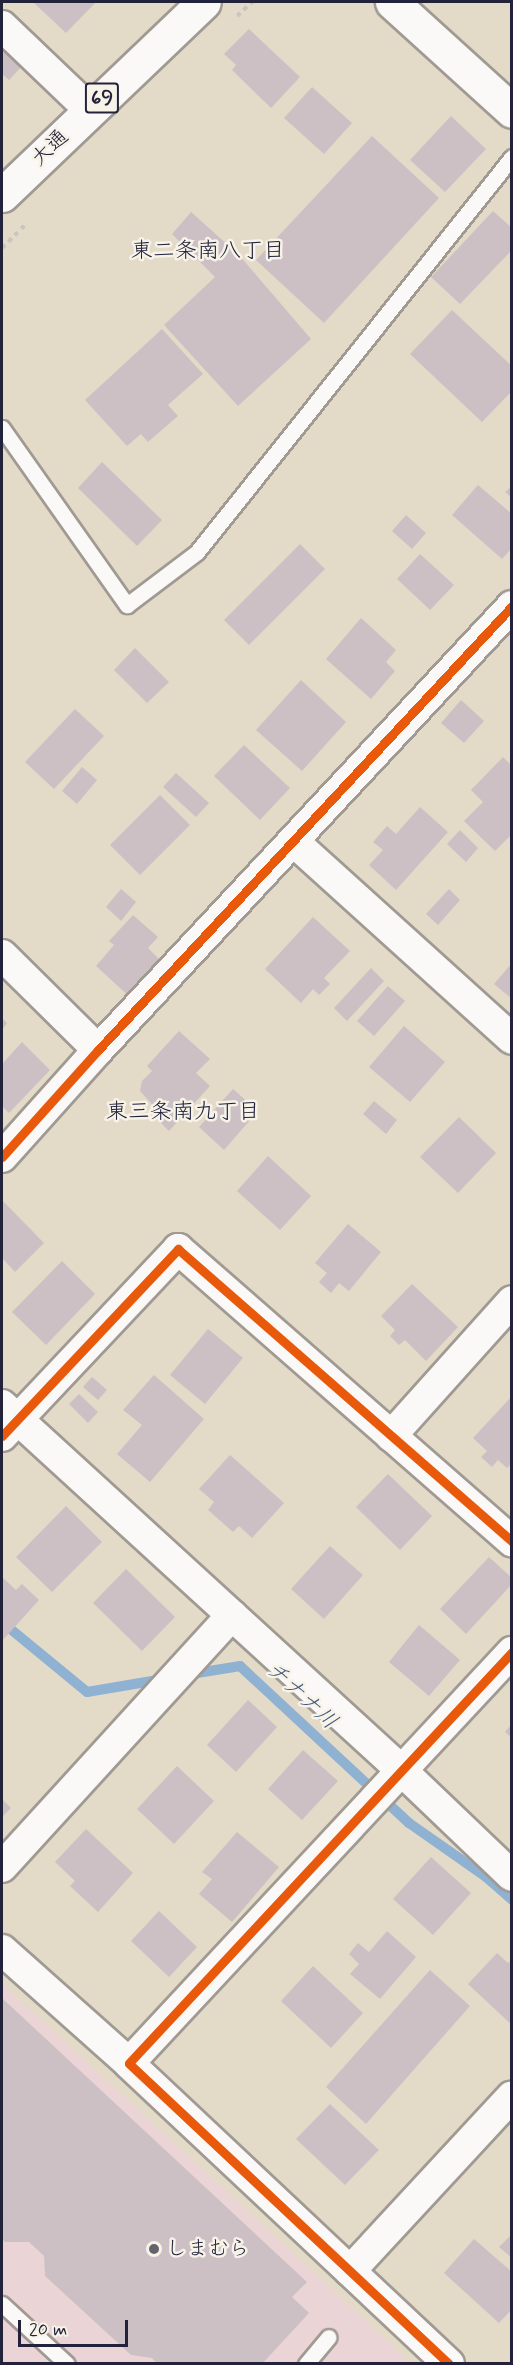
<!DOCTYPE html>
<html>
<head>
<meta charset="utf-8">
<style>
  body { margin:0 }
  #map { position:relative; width:513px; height:2365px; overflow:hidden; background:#e4dac8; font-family:Mynerve,"Klee One",sans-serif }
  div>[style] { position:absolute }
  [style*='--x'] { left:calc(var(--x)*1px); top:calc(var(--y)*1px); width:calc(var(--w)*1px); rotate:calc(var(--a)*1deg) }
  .built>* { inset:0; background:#ebd4d6 }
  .stream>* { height:10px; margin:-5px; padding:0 5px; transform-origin:5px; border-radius:5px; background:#8fb1d2 }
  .building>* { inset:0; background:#ccc0c5 }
  .path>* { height:4px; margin-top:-2px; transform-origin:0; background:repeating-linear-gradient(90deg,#c7c6c3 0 4.5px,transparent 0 9px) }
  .roads { filter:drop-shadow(2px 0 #a09a93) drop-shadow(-2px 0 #a09a93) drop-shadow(0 2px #a09a93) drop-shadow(0 -2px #a09a93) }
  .lane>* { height:15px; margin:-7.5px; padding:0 7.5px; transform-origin:7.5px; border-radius:7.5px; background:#fbf9f7 }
  .street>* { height:30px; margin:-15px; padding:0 15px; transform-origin:15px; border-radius:15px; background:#fbf9f7 }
  .secondary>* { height:33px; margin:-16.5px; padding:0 16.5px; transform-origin:16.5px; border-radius:16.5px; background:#fbf9f7 }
  .primary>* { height:33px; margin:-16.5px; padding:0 16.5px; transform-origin:16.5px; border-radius:16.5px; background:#fbf9f7 }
  .cycleway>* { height:9px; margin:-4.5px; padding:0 4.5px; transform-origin:4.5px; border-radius:4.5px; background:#e8590c }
  .dots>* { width:16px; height:16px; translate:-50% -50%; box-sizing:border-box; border:3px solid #f7f3e8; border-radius:50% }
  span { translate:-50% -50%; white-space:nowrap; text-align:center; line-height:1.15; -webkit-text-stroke:5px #f7f3e8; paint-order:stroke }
  .shield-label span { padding:2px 4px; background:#f7f3e8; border:2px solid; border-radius:4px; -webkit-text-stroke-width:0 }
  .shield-label { font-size:20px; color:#22223b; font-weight:700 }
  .street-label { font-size:21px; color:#22223b }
  .poi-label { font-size:21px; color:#22223b }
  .left { translate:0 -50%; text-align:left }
  .neighbourhood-label { font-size:22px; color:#22223b }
  .water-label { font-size:22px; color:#3f5479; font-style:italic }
  .frame { position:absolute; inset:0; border:3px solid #22223b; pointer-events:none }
  .scale { position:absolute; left:18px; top:2320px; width:110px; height:27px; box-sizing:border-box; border:3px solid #22223b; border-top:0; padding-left:8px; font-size:18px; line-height:21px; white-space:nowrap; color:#22223b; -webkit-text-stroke:4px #f7f3e8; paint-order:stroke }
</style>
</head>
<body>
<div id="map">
  <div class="built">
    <div style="clip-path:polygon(2px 1984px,411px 2363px,2px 2363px)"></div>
  </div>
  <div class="stream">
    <div style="--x:2;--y:1622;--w:110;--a:39.5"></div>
    <div style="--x:87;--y:1692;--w:78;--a:-9.6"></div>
    <div style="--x:185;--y:1675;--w:56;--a:-9.3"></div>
    <div style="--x:240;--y:1666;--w:231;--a:42.9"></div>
    <div style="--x:409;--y:1823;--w:94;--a:35"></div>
    <div style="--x:486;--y:1877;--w:35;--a:41"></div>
  </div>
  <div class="building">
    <div style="clip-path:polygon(33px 2px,96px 2px,66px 33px)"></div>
    <div style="clip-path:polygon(249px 29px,300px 77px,271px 108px,232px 70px,236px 65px,224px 54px)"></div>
    <div style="clip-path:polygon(2px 44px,23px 65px,9px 80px,2px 74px)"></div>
    <div style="clip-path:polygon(312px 87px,352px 123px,324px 154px,284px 118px)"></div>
    <div style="clip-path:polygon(451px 116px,486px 149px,445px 192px,410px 160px)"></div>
    <div style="clip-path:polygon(372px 136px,439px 198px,324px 323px,256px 260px)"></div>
    <div style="clip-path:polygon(493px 211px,512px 228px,512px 250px,460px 304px,431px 277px)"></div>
    <div style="clip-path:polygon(191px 212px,239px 255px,311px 339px,238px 406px,164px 325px,215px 277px,172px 234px)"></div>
    <div style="clip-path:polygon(452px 310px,512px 366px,512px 391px,482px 422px,410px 354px)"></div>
    <div style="clip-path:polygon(162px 329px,203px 374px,168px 405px,178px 416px,148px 442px,141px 434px,127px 446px,85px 400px)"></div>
    <div style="clip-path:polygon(102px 462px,162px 520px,137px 546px,78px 488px)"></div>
    <div style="clip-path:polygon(478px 485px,512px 514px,512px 548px,502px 559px,452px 515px)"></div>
    <div style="clip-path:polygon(512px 486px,512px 498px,505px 492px)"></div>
    <div style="clip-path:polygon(406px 515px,426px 533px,412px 549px,392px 531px)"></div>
    <div style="clip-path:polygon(300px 544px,325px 569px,249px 645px,224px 620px)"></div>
    <div style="clip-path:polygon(420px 554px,454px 585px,430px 610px,397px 579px)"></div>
    <div style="clip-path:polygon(361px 618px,396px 650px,386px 662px,395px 671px,371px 699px,326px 659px)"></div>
    <div style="clip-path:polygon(135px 648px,169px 682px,147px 703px,114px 670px)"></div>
    <div style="clip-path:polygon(301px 680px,346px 722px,302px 771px,256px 730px)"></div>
    <div style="clip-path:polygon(461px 700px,484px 721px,464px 743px,441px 723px)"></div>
    <div style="clip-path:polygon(75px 709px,104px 736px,54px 789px,25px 762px)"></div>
    <div style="clip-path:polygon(244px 745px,290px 788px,260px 820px,214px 776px)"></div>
    <div style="clip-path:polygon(503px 757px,512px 766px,512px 834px,495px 851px,464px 821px,483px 802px,471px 790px)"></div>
    <div style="clip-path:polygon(82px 767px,97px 780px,77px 804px,62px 791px)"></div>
    <div style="clip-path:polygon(176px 773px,209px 803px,196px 817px,163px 787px)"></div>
    <div style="clip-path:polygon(160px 795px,190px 825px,140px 875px,110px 845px)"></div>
    <div style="clip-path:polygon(420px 807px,448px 832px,396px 890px,369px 865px,383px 850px,373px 842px,387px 826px,396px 834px)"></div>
    <div style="clip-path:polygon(460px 830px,478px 848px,466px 862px,447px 844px)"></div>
    <div style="clip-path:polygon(121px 889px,136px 902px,121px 921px,106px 907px)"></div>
    <div style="clip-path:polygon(449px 889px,460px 900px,438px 925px,426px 914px)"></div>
    <div style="clip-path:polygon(133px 915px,158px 937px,148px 948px,164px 964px,132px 999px,96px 966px,114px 945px,109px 941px)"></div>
    <div style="clip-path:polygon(313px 917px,350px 951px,324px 978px,330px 984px,319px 995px,313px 989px,301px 1003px,265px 969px)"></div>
    <div style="clip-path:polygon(512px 963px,512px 999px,494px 984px)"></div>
    <div style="clip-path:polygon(371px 968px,384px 981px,347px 1021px,334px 1008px)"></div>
    <div style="clip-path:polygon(388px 986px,405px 1001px,374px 1036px,357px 1021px)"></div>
    <div style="clip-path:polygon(2px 1018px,7px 1023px,2px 1030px)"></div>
    <div style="clip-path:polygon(404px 1026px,445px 1062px,410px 1102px,369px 1067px)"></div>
    <div style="clip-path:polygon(179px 1031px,210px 1059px,196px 1073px,210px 1086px,169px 1131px,153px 1115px,157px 1110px,140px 1091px,142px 1081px,152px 1071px,147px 1066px)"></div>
    <div style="clip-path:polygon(22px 1042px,50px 1070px,9px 1113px,2px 1106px,2px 1064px)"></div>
    <div style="clip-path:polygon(233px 1089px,258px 1111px,224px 1150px,199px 1127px)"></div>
    <div style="clip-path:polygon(374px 1101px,397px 1120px,386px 1134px,363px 1114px)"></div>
    <div style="clip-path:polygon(459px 1117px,496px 1153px,458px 1193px,420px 1157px)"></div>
    <div style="clip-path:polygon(268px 1156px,311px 1196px,280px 1230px,237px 1191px)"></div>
    <div style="clip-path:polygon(2px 1200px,44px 1243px,15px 1272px,2px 1258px)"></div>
    <div style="clip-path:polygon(348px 1224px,381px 1252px,349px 1291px,339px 1283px,331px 1293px,319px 1282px,327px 1273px,315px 1263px)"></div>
    <div style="clip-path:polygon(62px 1261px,95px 1294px,46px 1345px,12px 1312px)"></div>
    <div style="clip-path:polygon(412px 1284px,458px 1327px,426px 1361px,405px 1340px,399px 1345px,390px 1336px,395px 1330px,381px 1316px)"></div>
    <div style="clip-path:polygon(208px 1329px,243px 1358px,205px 1404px,170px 1375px)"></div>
    <div style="clip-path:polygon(154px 1375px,204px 1419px,150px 1482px,117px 1454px,142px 1425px,123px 1410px)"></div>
    <div style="clip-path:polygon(92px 1377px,107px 1390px,98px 1400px,83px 1387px)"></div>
    <div style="clip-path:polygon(79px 1394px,98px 1412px,88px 1423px,69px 1404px)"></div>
    <div style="clip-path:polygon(512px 1396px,512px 1463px,507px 1468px,498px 1460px,492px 1467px,481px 1457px,487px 1451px,473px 1438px)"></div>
    <div style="clip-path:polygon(230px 1455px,284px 1503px,252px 1538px,239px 1526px,233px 1532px,208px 1510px,214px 1502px,199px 1489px)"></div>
    <div style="clip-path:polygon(388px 1474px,432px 1516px,400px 1550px,356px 1507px)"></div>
    <div style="clip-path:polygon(66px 1506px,102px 1542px,52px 1592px,16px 1557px)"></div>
    <div style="clip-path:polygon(330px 1546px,363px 1575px,324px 1619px,291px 1589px)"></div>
    <div style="clip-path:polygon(489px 1557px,512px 1578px,512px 1584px,466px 1634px,440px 1609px)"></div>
    <div style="clip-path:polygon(126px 1569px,175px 1617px,142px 1651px,93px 1603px)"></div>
    <div style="clip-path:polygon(2px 1577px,16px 1590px,22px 1584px,39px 1600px,2px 1641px)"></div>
    <div style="clip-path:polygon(419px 1625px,460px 1660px,429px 1696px,389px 1662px)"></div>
    <div style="clip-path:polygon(248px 1700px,277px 1727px,236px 1772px,207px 1745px)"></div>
    <div style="clip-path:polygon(512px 1724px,512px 1738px,505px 1732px)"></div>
    <div style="clip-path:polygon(303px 1750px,338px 1781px,302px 1820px,268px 1789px)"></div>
    <div style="clip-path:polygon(177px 1766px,214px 1801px,174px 1844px,137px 1809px)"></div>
    <div style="clip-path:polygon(2px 1799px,11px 1808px,2px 1817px)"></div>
    <div style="clip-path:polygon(86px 1829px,133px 1873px,98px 1912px,70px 1886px,75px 1881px,55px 1862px)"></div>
    <div style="clip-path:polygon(237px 1832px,279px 1867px,232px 1922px,199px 1894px,212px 1879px,202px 1872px)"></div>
    <div style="clip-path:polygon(431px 1857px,471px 1893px,433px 1935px,393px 1899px)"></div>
    <div style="clip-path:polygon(159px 1911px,197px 1947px,169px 1977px,131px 1941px)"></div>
    <div style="clip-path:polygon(387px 1931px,416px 1957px,380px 1999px,350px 1974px,359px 1964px,349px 1954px,358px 1943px,369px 1952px)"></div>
    <div style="clip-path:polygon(497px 1953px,508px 1963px,512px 1960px,512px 2025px,468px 1984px)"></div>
    <div style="clip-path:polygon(313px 1966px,363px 2013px,331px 2048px,281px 2001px)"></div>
    <div style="clip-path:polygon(430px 1970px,470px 2006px,366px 2124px,326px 2087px)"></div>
    <div style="clip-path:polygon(2px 1998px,307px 2282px,292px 2297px,309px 2313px,262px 2364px,157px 2364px,152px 2358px,131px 2355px,45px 2276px,44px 2256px,29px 2242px,5px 2242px,2px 2239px)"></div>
    <div style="clip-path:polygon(330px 2104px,379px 2150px,345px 2185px,296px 2139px)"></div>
    <div style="clip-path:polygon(512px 2234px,512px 2258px,499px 2247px)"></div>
    <div style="clip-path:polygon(474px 2239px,512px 2272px,512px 2309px,499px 2323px,444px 2273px)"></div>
  </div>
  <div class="path">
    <div style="--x:237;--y:16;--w:21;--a:-43"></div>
    <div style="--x:2;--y:248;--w:35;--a:-45"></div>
  </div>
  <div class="roads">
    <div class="lane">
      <div style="--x:2;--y:428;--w:217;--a:54.8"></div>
      <div style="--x:127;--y:605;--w:88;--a:-37.1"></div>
      <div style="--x:197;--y:552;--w:505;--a:-51.43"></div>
      <div style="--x:2;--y:2304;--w:88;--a:42.7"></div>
      <div style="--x:306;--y:2364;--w:35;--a:-50"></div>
    </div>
    <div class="street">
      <div style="--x:2;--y:26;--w:122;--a:43.7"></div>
      <div style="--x:293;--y:841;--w:295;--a:42.1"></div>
      <div style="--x:2;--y:955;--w:135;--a:44.7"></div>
      <div style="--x:2;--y:1157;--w:144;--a:-48.1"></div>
      <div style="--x:98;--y:1050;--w:607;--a:-47"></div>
      <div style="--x:2;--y:1405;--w:541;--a:42.45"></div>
      <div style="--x:401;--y:1770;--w:153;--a:43.7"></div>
      <div style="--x:2;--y:1436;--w:257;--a:-46.7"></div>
      <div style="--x:178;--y:1249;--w:444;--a:41.2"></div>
      <div style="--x:391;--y:1436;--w:181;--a:-48.1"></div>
      <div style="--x:2;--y:1867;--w:341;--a:-47.6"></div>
      <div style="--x:2;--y:1950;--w:170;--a:41.7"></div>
      <div style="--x:350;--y:2271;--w:238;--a:-47.2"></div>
      <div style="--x:449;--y:2364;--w:439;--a:-136.8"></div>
      <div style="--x:129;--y:2063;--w:562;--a:-47.02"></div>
    </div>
    <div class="secondary">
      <div style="--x:392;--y:2;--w:162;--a:42.2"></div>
    </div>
    <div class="primary">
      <div style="--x:2;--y:195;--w:279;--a:-43.7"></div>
    </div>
  </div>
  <div class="cycleway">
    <div style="--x:2;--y:1157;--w:144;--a:-48.1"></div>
    <div style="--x:98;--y:1050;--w:607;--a:-47"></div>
    <div style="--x:2;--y:1436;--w:257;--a:-46.7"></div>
    <div style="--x:178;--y:1249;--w:444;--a:41.2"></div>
    <div style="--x:449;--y:2364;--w:439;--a:-136.8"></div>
    <div style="--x:129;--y:2063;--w:562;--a:-47.02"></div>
  </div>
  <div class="dots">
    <div style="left:154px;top:2249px;background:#66626c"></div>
  </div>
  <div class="shield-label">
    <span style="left:102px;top:98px">69</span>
  </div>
  <div class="street-label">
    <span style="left:50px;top:148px;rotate:-44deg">大通</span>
  </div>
  <div class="poi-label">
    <span class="left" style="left:166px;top:2249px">しまむら</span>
  </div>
  <div class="neighbourhood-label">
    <span style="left:208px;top:252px">東二条南八丁目</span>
    <span style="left:183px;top:1113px">東三条南九丁目</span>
  </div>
  <div class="water-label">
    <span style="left:301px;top:1696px;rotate:43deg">チナナ川</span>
  </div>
  <div class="frame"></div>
  <div class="scale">20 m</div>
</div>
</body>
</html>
